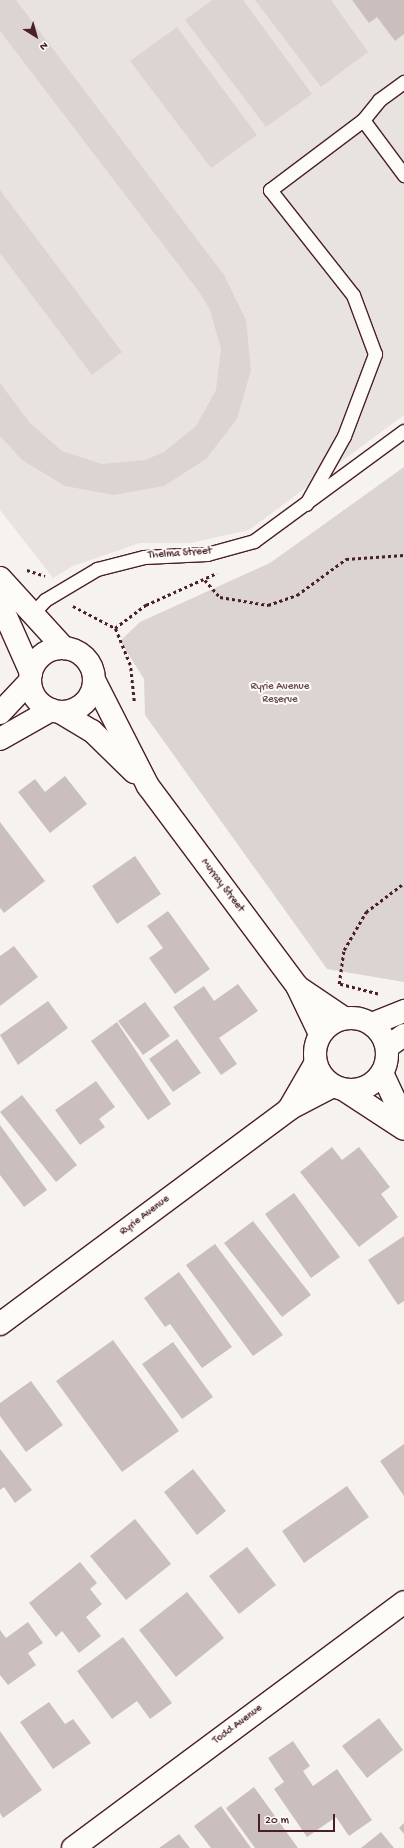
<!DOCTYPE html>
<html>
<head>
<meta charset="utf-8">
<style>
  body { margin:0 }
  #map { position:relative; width:404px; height:1848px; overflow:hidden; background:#f6f3ef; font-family:"Gochi Hand",sans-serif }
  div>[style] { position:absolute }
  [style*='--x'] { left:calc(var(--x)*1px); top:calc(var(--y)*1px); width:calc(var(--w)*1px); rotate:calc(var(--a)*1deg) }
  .built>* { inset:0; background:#e9e3e0 }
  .green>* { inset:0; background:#dcd4d2 }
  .building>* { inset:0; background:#cbbfbe }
  .path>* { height:2.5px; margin-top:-1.25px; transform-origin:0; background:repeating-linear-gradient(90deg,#4a1f2b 0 3px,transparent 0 6px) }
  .roads { filter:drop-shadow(1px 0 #4a1f2b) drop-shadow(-1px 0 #4a1f2b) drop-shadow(0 1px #4a1f2b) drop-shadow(0 -1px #4a1f2b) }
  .lane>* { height:13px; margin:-6.5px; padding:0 6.5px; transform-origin:6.5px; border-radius:6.5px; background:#fdfcf7 }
  .street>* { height:22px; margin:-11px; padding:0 11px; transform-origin:11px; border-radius:11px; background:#fdfcf7 }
  .secondary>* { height:22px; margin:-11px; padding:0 11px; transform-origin:11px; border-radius:11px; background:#fdfcf7 }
  .secondary>.ring { margin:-11px; padding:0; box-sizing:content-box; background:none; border:22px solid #fdfcf7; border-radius:50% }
  span { translate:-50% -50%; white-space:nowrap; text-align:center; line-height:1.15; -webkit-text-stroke:4px #fdfcf7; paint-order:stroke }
  .street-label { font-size:11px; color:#4a1f2b }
  .park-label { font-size:11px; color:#6e4c55 }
  .north { position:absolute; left:16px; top:16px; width:40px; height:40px; -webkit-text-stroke:3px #fdfcf7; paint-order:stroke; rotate:143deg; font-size:11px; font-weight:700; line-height:16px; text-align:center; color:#4a1f2b }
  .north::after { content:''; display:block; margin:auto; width:14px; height:18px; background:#4a1f2b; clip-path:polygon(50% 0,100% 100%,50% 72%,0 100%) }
  .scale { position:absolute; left:258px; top:1814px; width:77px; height:18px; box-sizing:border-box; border:2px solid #4a1f2b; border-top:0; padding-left:5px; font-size:12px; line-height:14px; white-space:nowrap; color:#4a1f2b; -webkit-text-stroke:3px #fdfcf7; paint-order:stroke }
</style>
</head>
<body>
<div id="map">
  <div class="built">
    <div style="clip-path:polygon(0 0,404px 0,404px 415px,249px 530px,190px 543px,140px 543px,73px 566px,53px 578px,0 510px)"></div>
  </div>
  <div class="green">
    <div style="clip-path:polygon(0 0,16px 0,224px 275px,246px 320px,251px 370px,237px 419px,206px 459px,164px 486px,114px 495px,65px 486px,22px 460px,0 436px,0 383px,30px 423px,62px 451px,102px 464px,145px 460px,164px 452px,196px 426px,216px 390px,221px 349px,210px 310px,200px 293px,0 31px)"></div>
    <div style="clip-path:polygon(212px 0,243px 0,312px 94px,266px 127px,185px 20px)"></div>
    <div style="clip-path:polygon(255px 0,331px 0,368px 52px,321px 87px)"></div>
    <div style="clip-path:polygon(177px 27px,257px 135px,211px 168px,130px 61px)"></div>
    <div style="clip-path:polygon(0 190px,122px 352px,92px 375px,0 253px)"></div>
    <div style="clip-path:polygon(404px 467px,404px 982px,327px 969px,145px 715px,144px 679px,120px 641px,140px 622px,270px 563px)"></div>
  </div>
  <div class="building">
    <div style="clip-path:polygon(352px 0,404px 0,404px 34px,395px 41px,377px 17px,369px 23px)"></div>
    <div style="clip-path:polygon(65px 776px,87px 804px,50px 833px,18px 792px,35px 779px,45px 792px)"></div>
    <div style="clip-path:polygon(0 822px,45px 881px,4px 913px,0 908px)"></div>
    <div style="clip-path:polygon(135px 856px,161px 894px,117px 924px,92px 886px)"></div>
    <div style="clip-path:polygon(168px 911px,210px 969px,175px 994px,149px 958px,163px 948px,147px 926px)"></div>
    <div style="clip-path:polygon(14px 946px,38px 977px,0 1006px,0 956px)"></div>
    <div style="clip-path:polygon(238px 984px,258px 1011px,219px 1038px,237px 1064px,221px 1075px,173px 1007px,204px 986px,214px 1001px)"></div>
    <div style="clip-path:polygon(48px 1001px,68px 1028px,18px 1065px,0 1035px)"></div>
    <div style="clip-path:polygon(145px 1002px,170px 1036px,143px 1055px,118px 1021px)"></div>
    <div style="clip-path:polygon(117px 1022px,171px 1104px,148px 1120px,91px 1041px)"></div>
    <div style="clip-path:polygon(177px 1039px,201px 1073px,173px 1092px,149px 1059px)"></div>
    <div style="clip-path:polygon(96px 1081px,115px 1107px,99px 1119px,105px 1127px,80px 1145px,55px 1110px)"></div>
    <div style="clip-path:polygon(22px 1095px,77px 1165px,56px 1182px,0 1112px)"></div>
    <div style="clip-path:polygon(0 1125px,47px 1190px,24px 1207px,0 1175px)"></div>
    <div style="clip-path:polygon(332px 1147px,342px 1160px,359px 1147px,390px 1187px,381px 1194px,398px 1217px,359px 1247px,300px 1172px)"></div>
    <div style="clip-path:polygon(294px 1193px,340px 1257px,311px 1278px,265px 1214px)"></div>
    <div style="clip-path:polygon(253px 1221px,311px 1295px,282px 1317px,224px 1243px)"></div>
    <div style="clip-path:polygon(404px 1236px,404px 1301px,398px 1305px,368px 1260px)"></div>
    <div style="clip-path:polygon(215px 1244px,283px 1335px,253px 1356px,186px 1265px)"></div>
    <div style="clip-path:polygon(179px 1272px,232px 1347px,202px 1368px,170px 1324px,165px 1327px,144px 1298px)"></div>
    <div style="clip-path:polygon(113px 1340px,179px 1431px,122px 1472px,56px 1381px)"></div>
    <div style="clip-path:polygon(173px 1342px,213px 1397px,182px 1419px,142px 1364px)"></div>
    <div style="clip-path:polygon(31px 1381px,63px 1425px,26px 1452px,0 1416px,0 1403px)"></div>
    <div style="clip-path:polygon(404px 1444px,404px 1496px,380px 1461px)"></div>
    <div style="clip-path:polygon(0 1449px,32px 1490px,15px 1503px,4px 1487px,0 1490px)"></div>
    <div style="clip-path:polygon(193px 1469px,226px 1511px,197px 1535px,164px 1492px)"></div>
    <div style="clip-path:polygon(347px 1486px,369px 1517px,304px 1563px,282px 1531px)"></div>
    <div style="clip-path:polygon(135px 1519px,171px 1564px,126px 1600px,90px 1556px)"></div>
    <div style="clip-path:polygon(247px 1547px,276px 1585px,239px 1614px,209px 1576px)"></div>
    <div style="clip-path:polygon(80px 1562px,97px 1583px,90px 1589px,102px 1604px,86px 1617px,101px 1636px,79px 1653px,62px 1631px,56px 1637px,29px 1603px)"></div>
    <div style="clip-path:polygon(187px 1592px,224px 1638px,176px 1677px,139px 1630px)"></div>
    <div style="clip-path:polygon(28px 1622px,43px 1643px,28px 1653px,36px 1665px,8px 1685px,0 1675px,0 1630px,6px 1638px)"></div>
    <div style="clip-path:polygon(123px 1637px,172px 1703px,150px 1719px,137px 1701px,112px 1719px,77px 1671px)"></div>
    <div style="clip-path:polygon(49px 1702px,65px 1724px,73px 1719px,91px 1743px,53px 1769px,20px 1722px)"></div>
    <div style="clip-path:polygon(379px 1718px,403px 1750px,367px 1778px,342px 1746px)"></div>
    <div style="clip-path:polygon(0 1731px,42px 1790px,3px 1818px,0 1813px)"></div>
    <div style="clip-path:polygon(293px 1741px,310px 1766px,303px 1771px,313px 1786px,337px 1769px,372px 1820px,349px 1836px,336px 1817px,307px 1837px,274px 1789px,284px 1782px,268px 1758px)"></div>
    <div style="clip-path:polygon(254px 1787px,298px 1848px,255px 1848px,226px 1808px)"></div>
    <div style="clip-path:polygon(221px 1806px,251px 1848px,211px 1848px,194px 1826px)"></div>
    <div style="clip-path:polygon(404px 1823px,404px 1834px,399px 1828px)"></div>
    <div style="clip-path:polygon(381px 1832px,394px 1848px,361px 1848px)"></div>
    <div style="clip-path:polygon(179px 1834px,190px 1848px,159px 1848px)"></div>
  </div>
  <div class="path">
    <div style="--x:27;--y:570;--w:19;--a:18"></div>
    <div style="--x:205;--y:580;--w:23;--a:49"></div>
    <div style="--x:220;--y:597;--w:49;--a:9.5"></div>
    <div style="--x:268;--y:605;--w:31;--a:-19"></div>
    <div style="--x:297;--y:595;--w:61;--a:-36.3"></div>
    <div style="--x:346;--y:559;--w:58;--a:-3.9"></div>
    <div style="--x:73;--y:606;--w:47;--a:27.6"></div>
    <div style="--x:134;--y:701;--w:36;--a:-96"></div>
    <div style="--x:130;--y:665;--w:40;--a:-112"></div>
    <div style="--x:115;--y:628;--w:39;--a:-37"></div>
    <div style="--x:146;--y:605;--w:78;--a:-24.3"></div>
    <div style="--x:378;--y:994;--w:40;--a:-165.6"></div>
    <div style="--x:339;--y:984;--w:34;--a:-82"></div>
    <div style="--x:344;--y:950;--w:44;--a:-59.9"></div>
    <div style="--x:366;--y:912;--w:48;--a:-37.3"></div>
  </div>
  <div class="roads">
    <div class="lane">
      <div style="--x:363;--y:120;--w:26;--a:-51"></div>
      <div style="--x:379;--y:100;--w:31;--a:-36"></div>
      <div style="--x:306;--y:504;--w:78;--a:-60.8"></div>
      <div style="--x:344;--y:436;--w:88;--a:-69.3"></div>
      <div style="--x:375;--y:354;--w:63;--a:-110.4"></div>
      <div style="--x:353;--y:295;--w:134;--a:-128.3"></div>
      <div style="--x:270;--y:190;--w:116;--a:-37"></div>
      <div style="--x:363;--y:120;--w:69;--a:53.3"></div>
      <div style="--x:32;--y:614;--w:19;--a:-47"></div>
      <div style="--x:45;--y:600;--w:61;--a:-30.8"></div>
      <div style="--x:97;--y:569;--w:49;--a:-14.3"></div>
      <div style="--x:144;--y:557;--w:63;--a:-2.7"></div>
      <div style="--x:207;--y:554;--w:49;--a:-15.5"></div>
      <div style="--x:254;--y:541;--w:186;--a:-36.3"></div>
    </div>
    <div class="street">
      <div style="--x:0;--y:578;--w:95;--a:47.6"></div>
      <div style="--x:0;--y:603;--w:77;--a:66.1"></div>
      <div style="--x:372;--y:1024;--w:35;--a:-22"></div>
      <div style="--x:387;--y:1047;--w:21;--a:-35"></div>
      <div style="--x:289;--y:1109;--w:52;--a:-60"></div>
      <div style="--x:0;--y:1324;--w:360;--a:-36.6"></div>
      <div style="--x:289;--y:1109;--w:50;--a:-27.6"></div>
      <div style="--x:73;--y:1848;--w:412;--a:-36.6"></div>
    </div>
    <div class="secondary">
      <div class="ring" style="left:30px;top:648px;width:42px;height:42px"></div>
      <div style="--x:95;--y:682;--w:117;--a:63"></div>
      <div style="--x:148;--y:786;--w:249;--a:53.3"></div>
      <div style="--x:297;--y:986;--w:53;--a:64.4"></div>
      <div style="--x:60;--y:712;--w:37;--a:31"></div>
      <div style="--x:92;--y:731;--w:59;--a:44.3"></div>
      <div style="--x:0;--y:713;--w:44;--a:-46.8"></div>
      <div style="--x:0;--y:739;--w:59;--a:-29.6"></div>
      <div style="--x:298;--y:987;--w:55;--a:34"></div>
      <div class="ring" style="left:315px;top:1018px;width:50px;height:50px"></div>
      <div style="--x:382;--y:1073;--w:52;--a:64.9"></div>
      <div style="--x:346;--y:1091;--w:69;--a:33.2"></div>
    </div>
  </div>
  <div class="street-label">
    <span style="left:180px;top:554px;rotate:-4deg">Thelma Street</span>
    <span style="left:222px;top:886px;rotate:53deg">Murray Street</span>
    <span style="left:145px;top:1216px;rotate:-37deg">Ryrie Avenue</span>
    <span style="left:238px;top:1725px;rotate:-37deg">Todd Avenue</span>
  </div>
  <div class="park-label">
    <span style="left:280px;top:694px">Ryrie Avenue<br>Reserve</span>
  </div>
  <div class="north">N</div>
  <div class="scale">20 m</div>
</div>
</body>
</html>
